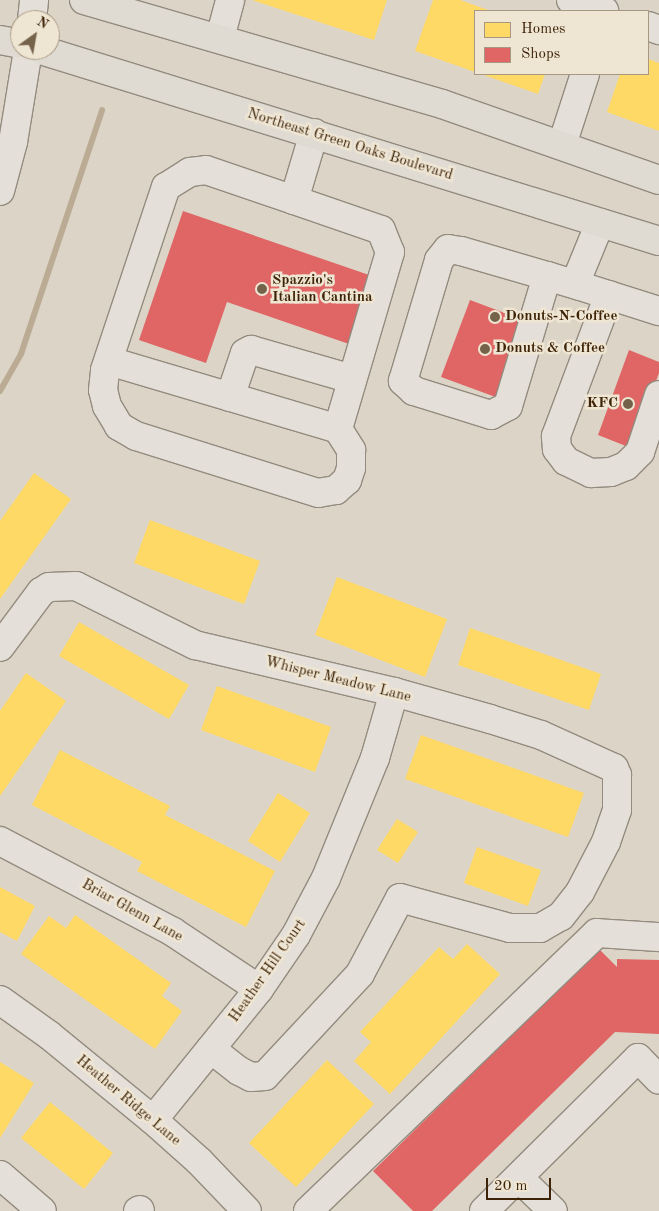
<!DOCTYPE html>
<html>
<head>
<meta charset="utf-8">
<style>
  body { margin:0 }
  #map { position:relative; width:659px; height:1211px; overflow:hidden; background:#dcd4c6; font-family:"Old Standard TT",serif }
  div>[style] { position:absolute }
  [style*='--x'] { left:calc(var(--x)*1px); top:calc(var(--y)*1px); width:calc(var(--w)*1px); rotate:calc(var(--a)*1deg) }
  .homes>* { inset:0; background:#ffd966 }
  .shops>* { inset:0; background:#e06666 }
  .stream>* { height:6px; margin:-3px; padding:0 3px; transform-origin:3px; border-radius:3px; background:#bbab94 }
  .roads { filter:drop-shadow(1px 0 #938b7f) drop-shadow(-1px 0 #938b7f) drop-shadow(0 1px #938b7f) drop-shadow(0 -1px #938b7f) }
  .minor>* { height:28px; margin:-14px; padding:0 14px; transform-origin:14px; border-radius:14px; background:#e4e0d9 }
  .major>* { height:28px; margin:-14px; padding:0 14px; transform-origin:14px; border-radius:14px; background:#dfdbd3 }
  .dots>* { width:14px; height:14px; translate:-50% -50%; box-sizing:border-box; border:2px solid #efe5d3; border-radius:50% }
  span { translate:-50% -50%; white-space:nowrap; text-align:center; line-height:1.15; -webkit-text-stroke:5px #efe5d3; paint-order:stroke }
  .street-label { font-size:15px; color:#3d2408 }
  .poi-label { font-size:15px; color:#3d2408; font-weight:700 }
  .left { translate:0 -50%; text-align:left }
  .right { translate:-100% -50%; text-align:right }
  .legend { position:absolute; left:474px; top:10px; width:175px; height:65px; box-sizing:border-box; background:#efe5d3; border:1px solid #a89882; margin:0; padding:6px 9px; list-style:none; font-size:15px; color:#3d2408 }
  .legend li { display:flex; align-items:center; gap:10px; height:25px }
  .legend b { width:25px; border:1px solid #a89882 }
  .north { position:absolute; left:10px; top:10px; width:50px; height:50px; box-sizing:border-box; background:#efe5d3; border:1px solid #a89882; border-radius:50%; rotate:32deg; font-size:14px; font-weight:700; line-height:20px; text-align:center; color:#3d2408 }
  .north::after { content:''; display:block; margin:auto; width:18px; height:22px; background:#75624a; clip-path:polygon(50% 0,100% 100%,50% 72%,0 100%) }
  .scale { position:absolute; left:486px; top:1178px; width:65px; height:22px; box-sizing:border-box; border:2px solid #3d2408; border-top:0; padding-left:6px; font-size:15px; line-height:18px; white-space:nowrap; color:#3d2408; -webkit-text-stroke:4px #efe5d3; paint-order:stroke }
</style>
</head>
<body>
<div id="map">
  <div class="homes">
    <div style="clip-path:polygon(252px 0,387px 0,374px 40px)"></div>
    <div style="clip-path:polygon(433px 0,460px 0,491px 11px,475px 11px,475px 72px,415px 51px)"></div>
    <div style="clip-path:polygon(648px 59px,659px 63px,659px 131px,607px 112px,620px 74px,648px 74px)"></div>
    <div style="clip-path:polygon(481px 74px,545px 74px,538px 94px)"></div>
    <div style="clip-path:polygon(34px 473px,71px 499px,0 599px,0 521px)"></div>
    <div style="clip-path:polygon(150px 520px,260px 561px,244px 604px,134px 563px)"></div>
    <div style="clip-path:polygon(337px 577px,447px 619px,425px 677px,315px 635px)"></div>
    <div style="clip-path:polygon(79px 622px,189px 685px,169px 719px,59px 656px)"></div>
    <div style="clip-path:polygon(470px 628px,601px 674px,589px 710px,458px 665px)"></div>
    <div style="clip-path:polygon(26px 673px,66px 701px,0 796px,0 711px)"></div>
    <div style="clip-path:polygon(217px 686px,331px 727px,315px 772px,201px 730px)"></div>
    <div style="clip-path:polygon(421px 735px,584px 793px,568px 837px,405px 779px)"></div>
    <div style="clip-path:polygon(60px 750px,170px 806px,165px 815px,275px 871px,246px 927px,137px 871px,142px 862px,32px 805px)"></div>
    <div style="clip-path:polygon(278px 793px,310px 813px,280px 862px,248px 841px)"></div>
    <div style="clip-path:polygon(397px 819px,418px 832px,398px 863px,377px 850px)"></div>
    <div style="clip-path:polygon(477px 847px,541px 870px,528px 906px,464px 883px)"></div>
    <div style="clip-path:polygon(0 887px,35px 906px,17px 941px,0 932px)"></div>
    <div style="clip-path:polygon(75px 915px,171px 983px,162px 996px,182px 1011px,155px 1049px,21px 954px,49px 916px,66px 928px)"></div>
    <div style="clip-path:polygon(467px 944px,500px 974px,390px 1094px,354px 1061px,371px 1042px,360px 1032px,439px 947px,453px 959px)"></div>
    <div style="clip-path:polygon(327px 1060px,374px 1104px,296px 1187px,249px 1143px)"></div>
    <div style="clip-path:polygon(0 1062px,34px 1083px,0 1138px)"></div>
    <div style="clip-path:polygon(50px 1102px,113px 1153px,84px 1189px,21px 1138px)"></div>
  </div>
  <div class="shops">
    <div style="clip-path:polygon(183px 211px,372px 276px,349px 344px,227px 302px,206px 363px,139px 340px)"></div>
    <div style="clip-path:polygon(470px 300px,529px 322px,501px 399px,441px 377px)"></div>
    <div style="clip-path:polygon(629px 350px,659px 362px,659px 373px,631px 448px,598px 435px)"></div>
    <div style="clip-path:polygon(599px 949px,617px 967px,617px 959px,659px 960px,659px 1034px,615px 1032px,432px 1211px,413px 1211px,373px 1171px)"></div>
  </div>
  <div class="stream">
    <div style="--x:0;--y:391;--w:43;--a:-60.4"></div>
    <div style="--x:21;--y:354;--w:257;--a:-71.6"></div>
  </div>
  <div class="roads">
    <div class="minor">
      <div style="--x:571;--y:0;--w:35;--a:18"></div>
      <div style="--x:32;--y:20;--w:20;--a:-84"></div>
      <div style="--x:648;--y:26;--w:12;--a:20"></div>
      <div style="--x:220;--y:38;--w:39;--a:-75"></div>
      <div style="--x:562;--y:145;--w:75;--a:-72.1"></div>
      <div style="--x:0;--y:191;--w:51;--a:-75.1"></div>
      <div style="--x:13;--y:142;--w:93;--a:-80.7"></div>
      <div style="--x:294;--y:200;--w:92;--a:19"></div>
      <div style="--x:381;--y:230;--w:24;--a:68"></div>
      <div style="--x:390;--y:252;--w:184;--a:106.4"></div>
      <div style="--x:547;--y:276;--w:136;--a:106.7"></div>
      <div style="--x:508;--y:406;--w:19;--a:152"></div>
      <div style="--x:491;--y:415;--w:81;--a:-162.7"></div>
      <div style="--x:414;--y:391;--w:15;--a:-138"></div>
      <div style="--x:403;--y:381;--w:126;--a:-73.4"></div>
      <div style="--x:439;--y:260;--w:14;--a:-51"></div>
      <div style="--x:448;--y:249;--w:13;--a:9"></div>
      <div style="--x:461;--y:251;--w:90;--a:16.2"></div>
      <div style="--x:547;--y:276;--w:34;--a:17"></div>
      <div style="--x:580;--y:286;--w:83;--a:17.6"></div>
      <div style="--x:575;--y:284;--w:66;--a:-67.7"></div>
      <div style="--x:609;--y:295;--w:151;--a:110.6"></div>
      <div style="--x:556;--y:436;--w:13;--a:86"></div>
      <div style="--x:557;--y:449;--w:15;--a:53"></div>
      <div style="--x:566;--y:461;--w:28;--a:26"></div>
      <div style="--x:591;--y:473;--w:20;--a:-3"></div>
      <div style="--x:611;--y:472;--w:16;--a:-22"></div>
      <div style="--x:626;--y:466;--w:20;--a:-45"></div>
      <div style="--x:640;--y:452;--w:60;--a:-71.6"></div>
      <div style="--x:109;--y:361;--w:239;--a:16.5"></div>
      <div style="--x:338;--y:429;--w:25;--a:58"></div>
      <div style="--x:351;--y:450;--w:18;--a:90"></div>
      <div style="--x:351;--y:468;--w:13;--a:108"></div>
      <div style="--x:347;--y:480;--w:15;--a:138"></div>
      <div style="--x:336;--y:490;--w:18;--a:171"></div>
      <div style="--x:318;--y:493;--w:191;--a:-162.6"></div>
      <div style="--x:136;--y:436;--w:20;--a:-150"></div>
      <div style="--x:119;--y:426;--w:23;--a:-121"></div>
      <div style="--x:107;--y:406;--w:16;--a:-104"></div>
      <div style="--x:103;--y:390;--w:20;--a:-84"></div>
      <div style="--x:105;--y:370;--w:193;--a:-71.6"></div>
      <div style="--x:166;--y:187;--w:28;--a:-32"></div>
      <div style="--x:190;--y:172;--w:16;--a:-7"></div>
      <div style="--x:206;--y:170;--w:93;--a:18.8"></div>
      <div style="--x:294;--y:200;--w:70;--a:-73.4"></div>
      <div style="--x:230;--y:397;--w:46;--a:-71.2"></div>
      <div style="--x:245;--y:353;--w:7;--a:-27"></div>
      <div style="--x:251;--y:350;--w:105;--a:16"></div>
      <div style="--x:0;--y:647;--w:69;--a:-53.3"></div>
      <div style="--x:41;--y:592;--w:9;--a:-32"></div>
      <div style="--x:49;--y:587;--w:27;--a:-2"></div>
      <div style="--x:76;--y:586;--w:133;--a:26.4"></div>
      <div style="--x:195;--y:645;--w:204;--a:13.3"></div>
      <div style="--x:394;--y:692;--w:100;--a:15.7"></div>
      <div style="--x:490;--y:719;--w:53;--a:17.4"></div>
      <div style="--x:541;--y:735;--w:80;--a:24.3"></div>
      <div style="--x:614;--y:768;--w:8;--a:67"></div>
      <div style="--x:617;--y:775;--w:35;--a:90"></div>
      <div style="--x:617;--y:810;--w:34;--a:109"></div>
      <div style="--x:606;--y:842;--w:56;--a:117.5"></div>
      <div style="--x:580;--y:892;--w:31;--a:128"></div>
      <div style="--x:561;--y:916;--w:24;--a:150"></div>
      <div style="--x:540;--y:928;--w:30;--a:180"></div>
      <div style="--x:510;--y:928;--w:114;--a:-164.7"></div>
      <div style="--x:400;--y:898;--w:86;--a:117.8"></div>
      <div style="--x:360;--y:974;--w:139;--a:133"></div>
      <div style="--x:265;--y:1076;--w:14;--a:176"></div>
      <div style="--x:251;--y:1077;--w:13;--a:-153"></div>
      <div style="--x:239;--y:1071;--w:36;--a:-142"></div>
      <div style="--x:0;--y:841;--w:195;--a:27.7"></div>
      <div style="--x:173;--y:932;--w:103;--a:33.5"></div>
      <div style="--x:0;--y:1000;--w:60;--a:35.5"></div>
      <div style="--x:49;--y:1035;--w:134;--a:39.3"></div>
      <div style="--x:153;--y:1120;--w:62;--a:41.7"></div>
      <div style="--x:199;--y:1161;--w:69;--a:46.2"></div>
      <div style="--x:153;--y:1120;--w:169;--a:-51"></div>
      <div style="--x:259;--y:989;--w:65;--a:-55.6"></div>
      <div style="--x:296;--y:935;--w:64;--a:-62.2"></div>
      <div style="--x:326;--y:878;--w:130;--a:-67.8"></div>
      <div style="--x:375;--y:758;--w:69;--a:-73.9"></div>
      <div style="--x:0;--y:1175;--w:55;--a:40.6"></div>
      <div style="--x:519;--y:1178;--w:47;--a:44.1"></div>
      <div style="--x:138;--y:1211;--w:2;--a:-27"></div>
      <div style="--x:308;--y:1211;--w:401;--a:-43.9"></div>
      <div style="--x:597;--y:933;--w:62;--a:3.7"></div>
      <div style="--x:484;--y:1211;--w:217;--a:-44.8"></div>
      <div style="--x:638;--y:1058;--w:30;--a:46"></div>
    </div>
    <div class="major">
      <div style="--x:84;--y:0;--w:373;--a:16.2"></div>
      <div style="--x:442;--y:104;--w:230;--a:19.3"></div>
      <div style="--x:0;--y:40;--w:20;--a:11"></div>
      <div style="--x:41;--y:50;--w:647;--a:17.17"></div>
    </div>
  </div>
  <div class="dots">
    <div style="left:262px;top:289px;background:#75624a"></div>
    <div style="left:495px;top:317px;background:#75624a"></div>
    <div style="left:485px;top:349px;background:#75624a"></div>
    <div style="left:628px;top:404px;background:#75624a"></div>
  </div>
  <div class="street-label">
    <span style="left:350px;top:145px;rotate:17deg">Northeast Green Oaks Boulevard</span>
    <span style="left:338px;top:680px;rotate:14deg">Whisper Meadow Lane</span>
    <span style="left:132px;top:911px;rotate:29deg">Briar Glenn Lane</span>
    <span style="left:268px;top:971px;rotate:-55deg">Heather Hill Court</span>
    <span style="left:128px;top:1101px;rotate:40deg">Heather Ridge Lane</span>
  </div>
  <div class="poi-label">
    <span class="left" style="left:272px;top:289px">Spazzio's<br>Italian Cantina</span>
    <span class="left" style="left:505px;top:317px">Donuts-N-Coffee</span>
    <span class="left" style="left:495px;top:349px">Donuts &amp; Coffee</span>
    <span class="right" style="left:618px;top:404px">KFC</span>
  </div>
  <ul class="legend">
  <li><b style="height:14px;background:#ffd966"></b>Homes</li>
  <li><b style="height:14px;background:#e06666"></b>Shops</li>
  </ul>
  <div class="north">N</div>
  <div class="scale">20 m</div>
</div>
</body>
</html>
